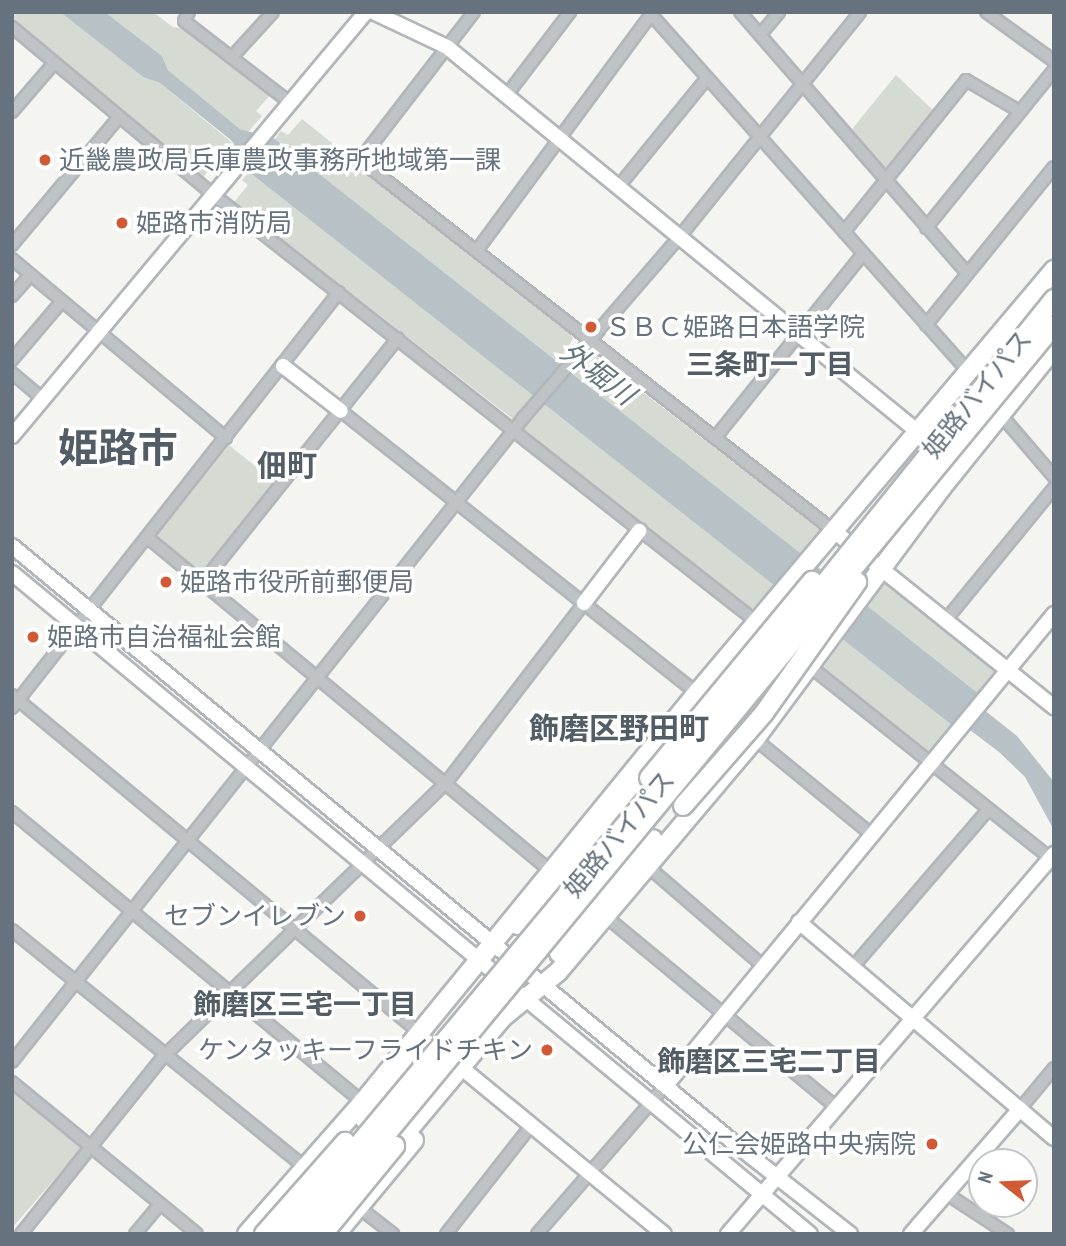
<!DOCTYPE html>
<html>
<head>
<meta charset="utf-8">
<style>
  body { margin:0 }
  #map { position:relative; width:1066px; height:1246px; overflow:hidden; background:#f4f4f1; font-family:"PT Sans Narrow","Noto Sans JP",sans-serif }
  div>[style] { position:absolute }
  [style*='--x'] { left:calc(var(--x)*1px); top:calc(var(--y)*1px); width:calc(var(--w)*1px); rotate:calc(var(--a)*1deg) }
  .green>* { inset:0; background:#d5dbd2 }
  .water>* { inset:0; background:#b8c2c6 }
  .roads { filter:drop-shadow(2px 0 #b2b6ba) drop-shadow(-2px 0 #b2b6ba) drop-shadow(0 2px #b2b6ba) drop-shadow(0 -2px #b2b6ba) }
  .street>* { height:10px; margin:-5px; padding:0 5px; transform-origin:5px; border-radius:5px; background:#c0c3c6 }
  .secondary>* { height:14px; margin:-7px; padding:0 7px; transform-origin:7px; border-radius:7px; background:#fff }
  .highway>* { height:18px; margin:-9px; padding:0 9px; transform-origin:9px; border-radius:9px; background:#fff }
  .bridges { filter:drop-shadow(2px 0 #b2b5b8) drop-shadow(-2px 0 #b2b5b8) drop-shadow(0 2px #b2b5b8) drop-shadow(0 -2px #b2b5b8) }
  .highway-bridge>* { height:18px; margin:-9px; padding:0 9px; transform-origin:9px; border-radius:9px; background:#fff }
  .dots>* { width:19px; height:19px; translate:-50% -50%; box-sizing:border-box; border:4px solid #fff; border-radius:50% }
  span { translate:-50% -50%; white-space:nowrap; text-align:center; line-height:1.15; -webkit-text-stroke:7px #fff; paint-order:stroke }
  .poi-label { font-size:26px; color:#66737f }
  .left { translate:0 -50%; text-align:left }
  .right { translate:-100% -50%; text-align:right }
  .street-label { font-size:26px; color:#66737f }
  .neighbourhood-label { font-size:28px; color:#535d65; font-weight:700 }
  .water-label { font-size:28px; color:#62757c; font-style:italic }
  .quarter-label { font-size:30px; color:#535d65; font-weight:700 }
  .town-label { font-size:40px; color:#535d65; font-weight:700 }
  .frame { position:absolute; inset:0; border:14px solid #66737f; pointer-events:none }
  .north { position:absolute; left:968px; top:1148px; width:70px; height:70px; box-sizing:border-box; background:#fff; border:2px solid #c2c7cc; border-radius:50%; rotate:288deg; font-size:19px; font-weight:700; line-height:28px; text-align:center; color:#66737f }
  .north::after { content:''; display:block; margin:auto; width:24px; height:32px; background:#d15a34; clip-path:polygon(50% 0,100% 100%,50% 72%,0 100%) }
</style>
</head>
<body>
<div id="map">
  <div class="green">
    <div style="clip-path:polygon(12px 12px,60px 12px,143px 77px,160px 83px,236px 146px,222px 165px,216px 161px,201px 180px,12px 23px)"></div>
    <div style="clip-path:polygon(105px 12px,153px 12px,173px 27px,186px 29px,271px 94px,256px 111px,262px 116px,248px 132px,240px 129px,168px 70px,162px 56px)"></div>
    <div style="clip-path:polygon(896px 75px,934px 111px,888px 170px,881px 171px,852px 129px)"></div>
    <div style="clip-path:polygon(302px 119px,569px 332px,573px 338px,559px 363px,275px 139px,281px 131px,288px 135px)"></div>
    <div style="clip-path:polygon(249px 172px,533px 395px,513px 419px,234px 202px,248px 185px,242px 180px)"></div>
    <div style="clip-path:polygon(591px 352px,820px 529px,799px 554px,567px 369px,579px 356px)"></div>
    <div style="clip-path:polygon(541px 402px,672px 504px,774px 585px,750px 611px,522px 430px)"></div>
    <div style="clip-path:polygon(229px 445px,275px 482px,202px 574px,156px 537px)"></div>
    <div style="clip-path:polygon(885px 581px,994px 666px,995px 677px,979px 694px,868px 607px)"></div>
    <div style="clip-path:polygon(844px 639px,953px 726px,930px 753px,822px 669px)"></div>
    <div style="clip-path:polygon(12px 1088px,83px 1146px,12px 1228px)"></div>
  </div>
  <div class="water">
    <div style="clip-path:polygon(60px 12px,105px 12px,162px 56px,168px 70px,240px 129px,275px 139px,979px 694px,974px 702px,1017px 736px,1054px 782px,1054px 830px,1025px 777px,999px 752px,958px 721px,953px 726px,249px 172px,232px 141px,160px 83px,143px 77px)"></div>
  </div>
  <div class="roads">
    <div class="street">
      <div style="--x:189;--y:12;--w:10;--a:119"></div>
      <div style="--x:184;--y:21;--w:133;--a:37.6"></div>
      <div style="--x:474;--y:12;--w:187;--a:127.6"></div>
      <div style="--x:360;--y:160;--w:602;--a:38.05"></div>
      <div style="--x:649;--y:12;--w:482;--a:48.4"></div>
      <div style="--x:740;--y:12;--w:346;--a:49"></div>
      <div style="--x:986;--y:12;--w:84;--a:35.8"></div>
      <div style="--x:12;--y:27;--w:264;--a:39.8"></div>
      <div style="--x:215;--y:196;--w:691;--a:38.18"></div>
      <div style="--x:760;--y:35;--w:30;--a:-50"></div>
      <div style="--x:233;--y:56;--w:59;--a:-47.7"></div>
      <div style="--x:506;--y:96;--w:106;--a:-52.7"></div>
      <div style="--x:12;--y:112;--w:65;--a:-49.4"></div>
      <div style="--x:619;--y:186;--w:139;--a:-50.8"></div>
      <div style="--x:926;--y:228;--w:203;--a:-51"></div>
      <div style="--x:844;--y:232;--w:195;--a:-51.2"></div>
      <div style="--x:966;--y:80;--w:61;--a:30.3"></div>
      <div style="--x:12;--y:245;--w:167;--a:-50.1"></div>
      <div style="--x:478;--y:249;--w:292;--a:-53.6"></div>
      <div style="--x:12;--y:259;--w:279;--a:39.9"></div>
      <div style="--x:12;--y:296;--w:28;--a:-49"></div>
      <div style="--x:926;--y:325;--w:203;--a:-51"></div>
      <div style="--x:12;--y:360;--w:77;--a:-49.7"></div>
      <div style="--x:12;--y:373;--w:40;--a:40"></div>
      <div style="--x:341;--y:411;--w:454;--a:38.4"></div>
      <div style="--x:1001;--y:415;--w:82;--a:49.5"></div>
      <div style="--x:715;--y:438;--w:236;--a:-51.2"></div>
      <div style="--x:147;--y:537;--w:526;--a:39.6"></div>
      <div style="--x:203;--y:582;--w:312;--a:-51.4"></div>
      <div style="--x:945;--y:621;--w:172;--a:-50.7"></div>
      <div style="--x:807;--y:664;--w:310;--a:38.6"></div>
      <div style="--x:12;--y:695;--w:530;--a:39.64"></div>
      <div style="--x:12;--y:708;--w:529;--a:-51.83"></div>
      <div style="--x:755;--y:739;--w:150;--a:39.3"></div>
      <div style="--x:12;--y:812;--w:455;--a:39.6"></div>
      <div style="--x:646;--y:865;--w:155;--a:40.8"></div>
      <div style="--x:604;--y:915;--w:301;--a:39.6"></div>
      <div style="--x:12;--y:930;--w:381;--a:39"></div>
      <div style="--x:852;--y:968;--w:208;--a:-49.3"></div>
      <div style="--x:12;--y:1062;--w:824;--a:-51.56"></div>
      <div style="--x:524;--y:417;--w:240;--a:-49.2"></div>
      <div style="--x:681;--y:235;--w:286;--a:-51.2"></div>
      <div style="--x:12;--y:1082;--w:239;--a:39.4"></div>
      <div style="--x:1020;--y:1109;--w:53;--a:-50.3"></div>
      <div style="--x:947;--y:1194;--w:73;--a:33.3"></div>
      <div style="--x:357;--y:1206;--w:46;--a:37.9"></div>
      <div style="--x:21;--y:1234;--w:227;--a:-51.3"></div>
      <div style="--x:163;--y:1057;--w:394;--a:-44.1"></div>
      <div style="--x:446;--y:783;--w:227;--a:-52.5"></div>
      <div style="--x:135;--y:1234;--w:39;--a:-50"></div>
      <div style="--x:446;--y:1234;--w:136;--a:-51.9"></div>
      <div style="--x:537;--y:1234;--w:198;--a:-49.1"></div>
    </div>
    <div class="secondary">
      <div style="--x:373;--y:12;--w:82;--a:25.3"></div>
      <div style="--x:447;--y:47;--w:607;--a:39.25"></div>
      <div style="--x:283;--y:366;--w:73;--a:37.8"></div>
      <div style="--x:12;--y:436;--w:552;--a:-50.14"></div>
      <div style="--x:834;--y:531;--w:282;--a:38.7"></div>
      <div style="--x:12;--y:546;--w:943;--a:39.58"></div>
      <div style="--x:739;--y:1147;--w:141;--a:38.1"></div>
      <div style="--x:12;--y:573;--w:1036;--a:39.64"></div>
      <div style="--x:584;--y:603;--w:91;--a:-52.6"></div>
      <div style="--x:799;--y:922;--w:334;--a:40.3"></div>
      <div style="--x:469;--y:1074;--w:252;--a:39.4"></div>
      <div style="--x:667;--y:1084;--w:609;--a:-50.53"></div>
      <div style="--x:728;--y:1234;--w:501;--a:-49.37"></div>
      <div style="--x:911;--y:1234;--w:166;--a:-48.9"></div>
    </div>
    <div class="highway">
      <div style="--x:518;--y:925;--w:37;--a:-38"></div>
      <div style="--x:547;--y:902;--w:161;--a:-50.6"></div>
      <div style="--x:559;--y:953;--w:74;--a:-53.3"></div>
      <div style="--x:603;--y:894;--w:74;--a:-47.7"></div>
      <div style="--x:365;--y:1120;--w:98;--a:-50.8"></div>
      <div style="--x:395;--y:1146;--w:168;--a:-50.1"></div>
      <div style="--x:503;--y:1017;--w:71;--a:-39.3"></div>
      <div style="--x:558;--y:972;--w:305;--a:-49.8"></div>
      <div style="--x:755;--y:739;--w:314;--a:-53.4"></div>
      <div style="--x:942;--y:487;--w:179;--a:-51.1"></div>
      <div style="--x:247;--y:1234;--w:176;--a:-48.7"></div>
      <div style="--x:363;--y:1102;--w:528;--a:-50.76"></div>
      <div style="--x:697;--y:693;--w:554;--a:-49.84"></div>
      <div style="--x:336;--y:1234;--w:122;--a:-50.3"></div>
    </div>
  </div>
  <div class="bridges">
    <div class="highway-bridge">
      <div style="--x:649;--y:778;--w:256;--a:-50.4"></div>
      <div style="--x:683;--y:806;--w:123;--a:-48.9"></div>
      <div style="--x:764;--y:713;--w:161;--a:-54.6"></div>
      <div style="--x:264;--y:1234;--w:123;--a:-48.6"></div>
      <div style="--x:284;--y:1234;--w:765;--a:-50.19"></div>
      <div style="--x:774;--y:646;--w:446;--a:-51.1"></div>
      <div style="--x:304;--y:1234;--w:1178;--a:-50.47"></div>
      <div style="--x:323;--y:1234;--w:114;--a:-50.7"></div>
    </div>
  </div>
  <div class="dots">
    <div style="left:45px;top:160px;background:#d15a34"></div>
    <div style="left:122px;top:223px;background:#d15a34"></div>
    <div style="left:591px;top:327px;background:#d15a34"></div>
    <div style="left:166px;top:582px;background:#d15a34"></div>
    <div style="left:33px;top:637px;background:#d15a34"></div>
    <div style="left:360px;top:916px;background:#d15a34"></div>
    <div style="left:547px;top:1050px;background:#d15a34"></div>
    <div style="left:932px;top:1144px;background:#d15a34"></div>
  </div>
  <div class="poi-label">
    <span class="left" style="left:59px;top:160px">近畿農政局兵庫農政事務所地域第一課</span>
    <span class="left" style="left:136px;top:223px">姫路市消防局</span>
    <span class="left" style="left:605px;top:327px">ＳＢＣ姫路日本語学院</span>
    <span class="left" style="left:180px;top:582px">姫路市役所前郵便局</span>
    <span class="left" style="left:47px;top:637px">姫路市自治福祉会館</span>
    <span class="right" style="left:346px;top:916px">セブンイレブン</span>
    <span class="right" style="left:533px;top:1050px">ケンタッキーフライドチキン</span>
    <span class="right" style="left:916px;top:1144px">公仁会姫路中央病院</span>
  </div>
  <div class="street-label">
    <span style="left:977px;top:394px;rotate:-51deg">姫路バイパス</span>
    <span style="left:619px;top:834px;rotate:-50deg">姫路バイパス</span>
  </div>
  <div class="neighbourhood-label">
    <span style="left:770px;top:364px">三条町一丁目</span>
    <span style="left:305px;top:1004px">飾磨区三宅一丁目</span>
    <span style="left:769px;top:1061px">飾磨区三宅二丁目</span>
  </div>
  <div class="water-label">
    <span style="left:598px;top:373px;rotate:37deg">外堀川</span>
  </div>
  <div class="quarter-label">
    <span style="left:287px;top:465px">佃町</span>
    <span style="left:619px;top:728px">飾磨区野田町</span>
  </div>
  <div class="town-label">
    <span style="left:118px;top:447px">姫路市</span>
  </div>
  <div class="frame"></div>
  <div class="north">N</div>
</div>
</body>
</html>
